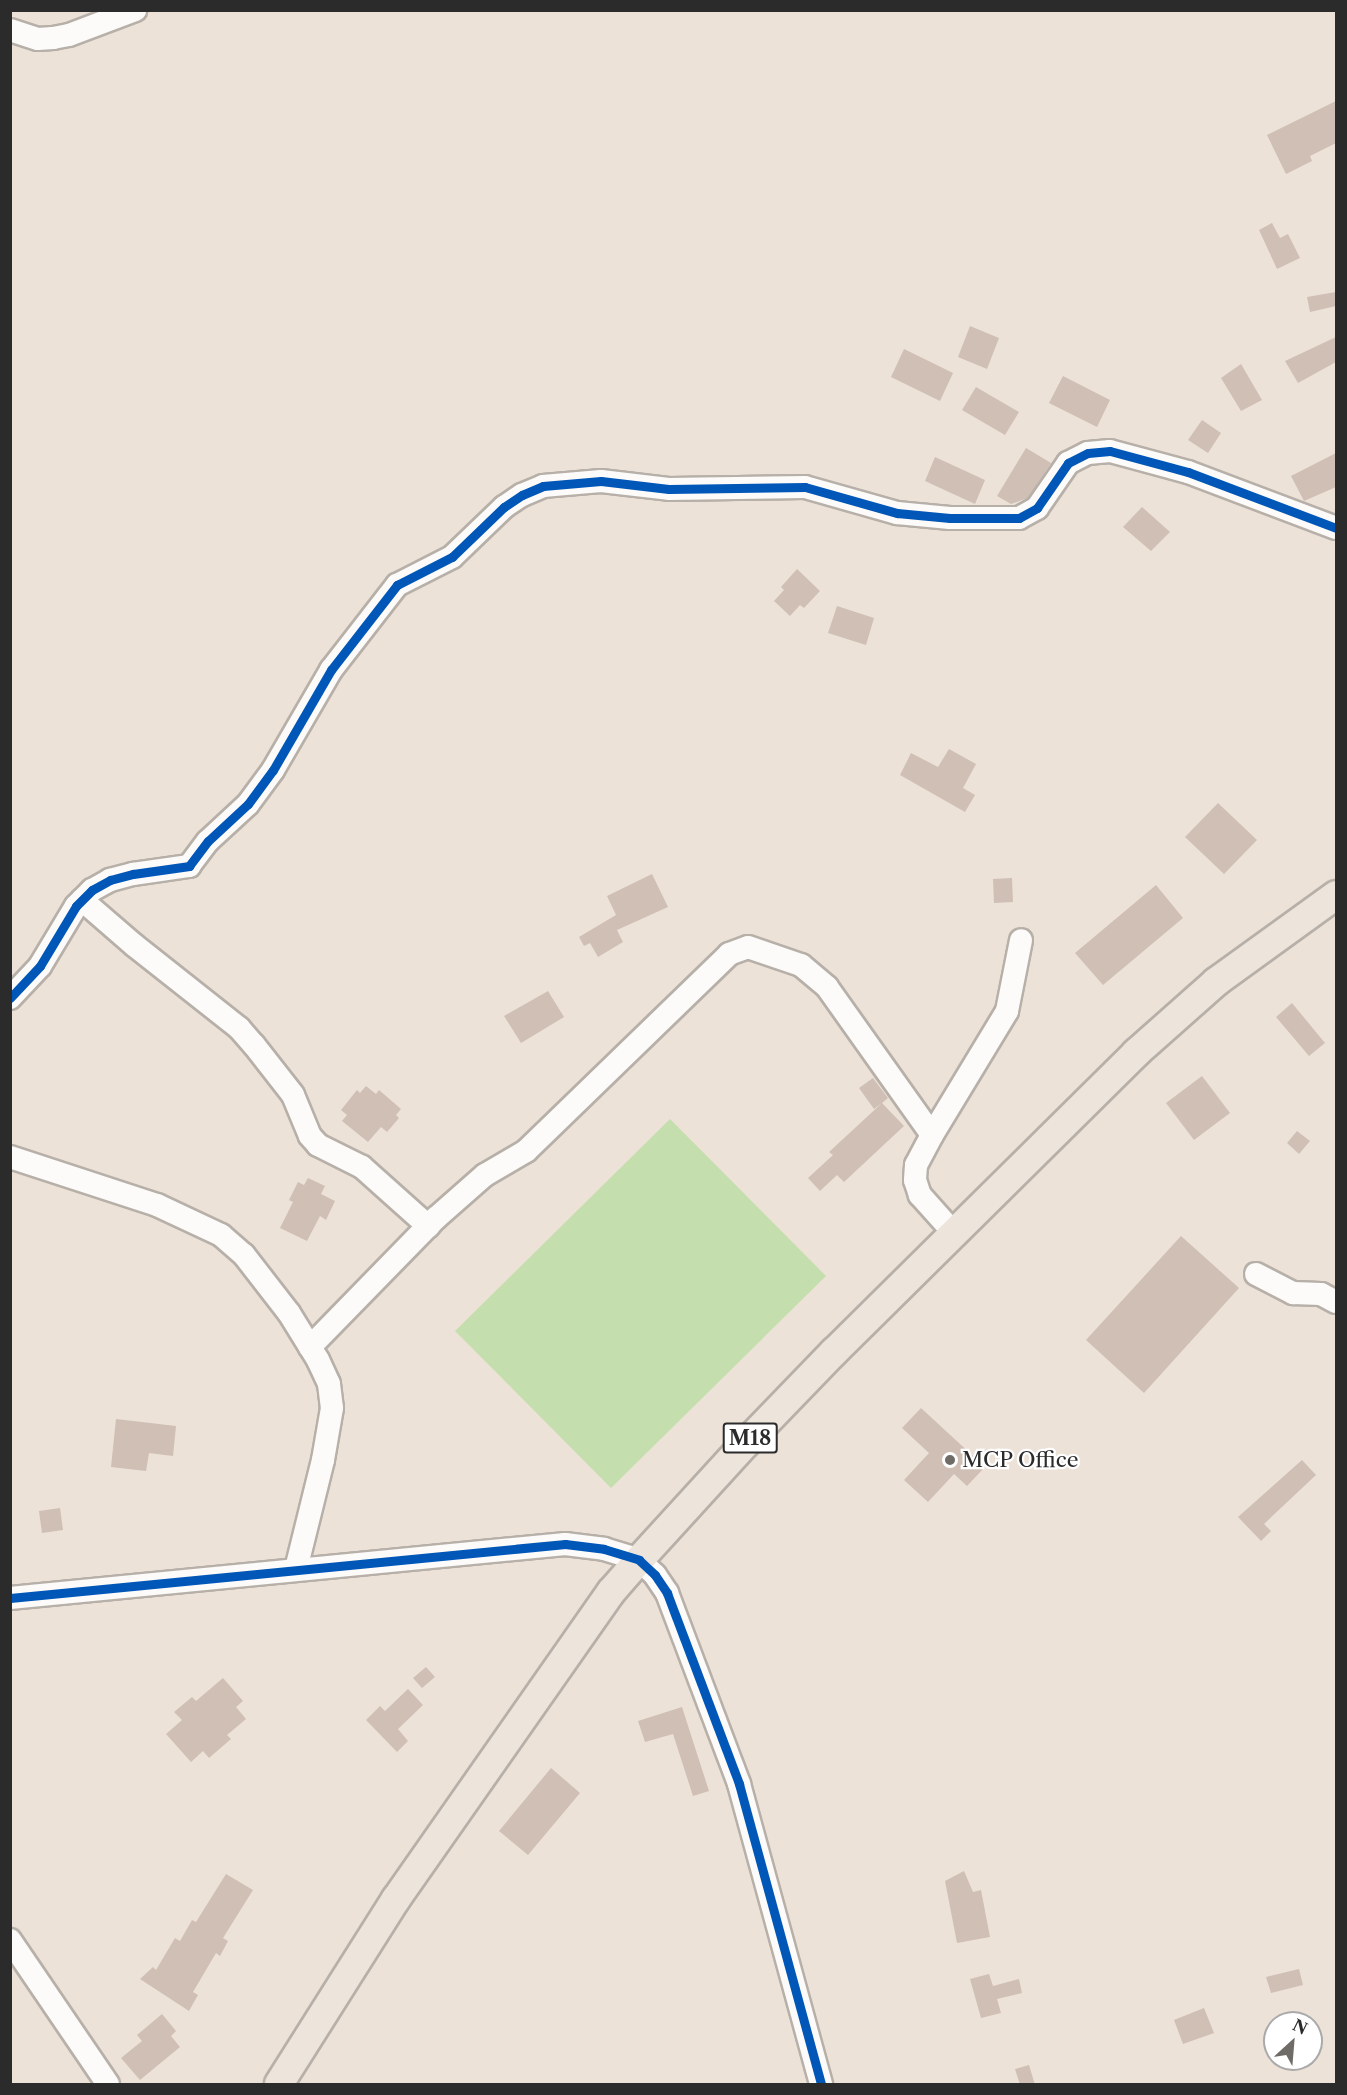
<!DOCTYPE html>
<html>
<head>
<meta charset="utf-8">
<style>
  body { margin:0 }
  #map { position:relative; width:1347px; height:2095px; overflow:hidden; background:#ede2d7; font-family:"Libre Caslon Text",serif }
  div>[style] { position:absolute }
  [style*='--x'] { left:calc(var(--x)*1px); top:calc(var(--y)*1px); width:calc(var(--w)*1px); rotate:calc(var(--a)*1deg) }
  .green>* { inset:0; background:#c5dead }
  .building>* { inset:0; background:#cfbfb5 }
  .roads { filter:drop-shadow(2px 0 #b7b0a9) drop-shadow(-2px 0 #b7b0a9) drop-shadow(0 2px #b7b0a9) drop-shadow(0 -2px #b7b0a9) }
  .minor>* { height:22px; margin:-11px; padding:0 11px; transform-origin:11px; border-radius:11px; background:#fcfbf9 }
  .major>* { height:28px; margin:-14px; padding:0 14px; transform-origin:14px; border-radius:14px; background:#ede5dc }
  .cycleway>* { height:9px; margin:-4.5px; padding:0 4.5px; transform-origin:4.5px; border-radius:4.5px; background:#0057b8 }
  .dots>* { width:16px; height:16px; translate:-50% -50%; box-sizing:border-box; border:3px solid #fff; border-radius:50% }
  span { translate:-50% -50%; white-space:nowrap; text-align:center; line-height:1.15; -webkit-text-stroke:4.5px #fff; paint-order:stroke }
  .shield-label span { padding:2px 4px; background:#fff; border:2px solid; border-radius:4px; -webkit-text-stroke-width:0 }
  .shield-label { font-size:20px; color:#2b2b2b; font-weight:700 }
  .poi-label { font-size:21px; color:#2b2b2b }
  .left { translate:0 -50%; text-align:left }
  .frame { position:absolute; inset:0; border:12px solid #2b2b2b; pointer-events:none }
  .north { position:absolute; left:1263px; top:2011px; width:60px; height:60px; box-sizing:border-box; background:#fff; border:2px solid #aaa; border-radius:50%; rotate:26deg; font-size:16px; font-weight:700; line-height:24px; text-align:center; color:#2b2b2b }
  .north::after { content:''; display:block; margin:auto; width:21px; height:27px; background:#6f6b67; clip-path:polygon(50% 0,100% 100%,50% 72%,0 100%) }
</style>
</head>
<body>
<div id="map">
  <div class="green">
    <div style="clip-path:polygon(670px 1119px,826px 1276px,611px 1488px,455px 1331px)"></div>
  </div>
  <div class="building">
    <div style="clip-path:polygon(1336px 101px,1336px 143px,1310px 156px,1312px 161px,1286px 174px,1267px 135px)"></div>
    <div style="clip-path:polygon(1272px 223px,1280px 238px,1288px 234px,1300px 258px,1277px 269px,1259px 230px)"></div>
    <div style="clip-path:polygon(1336px 292px,1336px 306px,1310px 312px,1307px 297px)"></div>
    <div style="clip-path:polygon(970px 326px,999px 338px,987px 369px,958px 357px)"></div>
    <div style="clip-path:polygon(1336px 337px,1336px 362px,1298px 383px,1285px 361px)"></div>
    <div style="clip-path:polygon(904px 349px,953px 373px,940px 401px,891px 377px)"></div>
    <div style="clip-path:polygon(1241px 364px,1262px 400px,1241px 411px,1221px 378px)"></div>
    <div style="clip-path:polygon(1063px 376px,1110px 400px,1097px 427px,1049px 403px)"></div>
    <div style="clip-path:polygon(976px 387px,1019px 412px,1005px 435px,962px 410px)"></div>
    <div style="clip-path:polygon(1202px 420px,1221px 433px,1208px 453px,1188px 440px)"></div>
    <div style="clip-path:polygon(1026px 448px,1051px 463px,1028px 498px,1011px 504px,997px 496px)"></div>
    <div style="clip-path:polygon(1336px 453px,1336px 487px,1304px 501px,1291px 476px)"></div>
    <div style="clip-path:polygon(935px 457px,985px 480px,975px 504px,925px 481px)"></div>
    <div style="clip-path:polygon(1142px 507px,1170px 532px,1151px 551px,1123px 527px)"></div>
    <div style="clip-path:polygon(797px 569px,820px 591px,804px 608px,800px 605px,790px 616px,774px 601px,784px 590px,781px 587px)"></div>
    <div style="clip-path:polygon(837px 606px,874px 618px,866px 645px,828px 633px)"></div>
    <div style="clip-path:polygon(949px 749px,976px 764px,963px 788px,975px 795px,965px 812px,900px 775px,911px 753px,938px 767px)"></div>
    <div style="clip-path:polygon(1218px 803px,1257px 840px,1224px 874px,1185px 837px)"></div>
    <div style="clip-path:polygon(652px 874px,668px 907px,617px 930px,623px 942px,598px 957px,590px 943px,584px 946px,579px 937px,616px 915px,607px 896px)"></div>
    <div style="clip-path:polygon(1012px 878px,1013px 902px,994px 903px,993px 879px)"></div>
    <div style="clip-path:polygon(1156px 885px,1183px 918px,1103px 985px,1075px 953px)"></div>
    <div style="clip-path:polygon(548px 991px,564px 1017px,521px 1043px,504px 1016px)"></div>
    <div style="clip-path:polygon(1292px 1003px,1325px 1043px,1309px 1056px,1276px 1017px)"></div>
    <div style="clip-path:polygon(1202px 1076px,1230px 1113px,1194px 1140px,1166px 1103px)"></div>
    <div style="clip-path:polygon(873px 1078px,888px 1098px,882px 1103px,904px 1126px,844px 1182px,837px 1175px,820px 1191px,808px 1178px,833px 1155px,829px 1152px,882px 1103px,874px 1109px,859px 1088px)"></div>
    <div style="clip-path:polygon(366px 1086px,376px 1094px,379px 1090px,401px 1109px,396px 1115px,399px 1118px,387px 1132px,381px 1127px,368px 1142px,342px 1121px,347px 1115px,341px 1110px,357px 1090px,360px 1093px)"></div>
    <div style="clip-path:polygon(1297px 1131px,1310px 1141px,1299px 1154px,1287px 1143px)"></div>
    <div style="clip-path:polygon(308px 1178px,325px 1186px,321px 1194px,335px 1201px,326px 1220px,320px 1216px,307px 1241px,280px 1228px,293px 1202px,289px 1200px,298px 1182px,304px 1185px)"></div>
    <div style="clip-path:polygon(1181px 1236px,1239px 1288px,1144px 1393px,1086px 1340px)"></div>
    <div style="clip-path:polygon(921px 1408px,985px 1467px,967px 1486px,954px 1474px,928px 1502px,904px 1480px,929px 1453px,902px 1428px)"></div>
    <div style="clip-path:polygon(116px 1419px,176px 1426px,173px 1456px,149px 1453px,146px 1471px,111px 1467px)"></div>
    <div style="clip-path:polygon(1302px 1460px,1316px 1475px,1264px 1524px,1271px 1531px,1261px 1541px,1238px 1517px)"></div>
    <div style="clip-path:polygon(60px 1508px,63px 1530px,42px 1533px,39px 1511px)"></div>
    <div style="clip-path:polygon(426px 1667px,435px 1677px,422px 1688px,413px 1678px)"></div>
    <div style="clip-path:polygon(223px 1678px,243px 1701px,236px 1707px,246px 1719px,227px 1735px,231px 1739px,209px 1758px,203px 1751px,191px 1762px,166px 1734px,182px 1720px,174px 1712px,192px 1697px,196px 1701px)"></div>
    <div style="clip-path:polygon(408px 1689px,423px 1705px,398px 1729px,408px 1741px,397px 1752px,366px 1720px,380px 1706px,385px 1711px)"></div>
    <div style="clip-path:polygon(682px 1707px,709px 1791px,693px 1796px,673px 1734px,645px 1742px,638px 1721px)"></div>
    <div style="clip-path:polygon(551px 1768px,580px 1793px,528px 1855px,499px 1831px)"></div>
    <div style="clip-path:polygon(964px 1871px,973px 1892px,981px 1890px,990px 1937px,957px 1943px,945px 1881px)"></div>
    <div style="clip-path:polygon(226px 1874px,253px 1890px,223px 1938px,228px 1941px,220px 1956px,216px 1953px,193px 1992px,198px 1995px,189px 2011px,140px 1979px,153px 1967px,156px 1970px,175px 1938px,180px 1941px,192px 1920px,196px 1922px)"></div>
    <div style="clip-path:polygon(1299px 1969px,1303px 1985px,1271px 1993px,1266px 1977px)"></div>
    <div style="clip-path:polygon(989px 1974px,993px 1986px,1019px 1979px,1022px 1993px,997px 1999px,1001px 2013px,981px 2018px,970px 1979px)"></div>
    <div style="clip-path:polygon(1204px 2008px,1214px 2033px,1183px 2044px,1174px 2020px)"></div>
    <div style="clip-path:polygon(162px 2014px,176px 2031px,171px 2036px,180px 2047px,140px 2080px,121px 2058px,142px 2041px,137px 2035px)"></div>
    <div style="clip-path:polygon(1029px 2065px,1035px 2085px,1020px 2085px,1015px 2069px)"></div>
  </div>
  <div class="roads">
    <div class="minor">
      <div style="--x:10;--y:30;--w:29;--a:18"></div>
      <div style="--x:38;--y:39;--w:15;--a:-4"></div>
      <div style="--x:53;--y:38;--w:16;--a:-11"></div>
      <div style="--x:69;--y:35;--w:71;--a:-20.7"></div>
      <div style="--x:82;--y:900;--w:69;--a:40.9"></div>
      <div style="--x:134;--y:945;--w:134;--a:38.3"></div>
      <div style="--x:239;--y:1028;--w:23;--a:49"></div>
      <div style="--x:254;--y:1045;--w:63;--a:52"></div>
      <div style="--x:293;--y:1095;--w:44;--a:67.5"></div>
      <div style="--x:310;--y:1136;--w:12;--a:48"></div>
      <div style="--x:318;--y:1145;--w:49;--a:26.6"></div>
      <div style="--x:362;--y:1167;--w:89;--a:41.8"></div>
      <div style="--x:10;--y:998;--w:44;--a:-46.8"></div>
      <div style="--x:40;--y:966;--w:70;--a:-59"></div>
      <div style="--x:76;--y:906;--w:23;--a:-45"></div>
      <div style="--x:92;--y:890;--w:21;--a:-29"></div>
      <div style="--x:110;--y:880;--w:24;--a:-15"></div>
      <div style="--x:133;--y:874;--w:57;--a:-8.1"></div>
      <div style="--x:189;--y:866;--w:31;--a:-53"></div>
      <div style="--x:208;--y:841;--w:54;--a:-42.8"></div>
      <div style="--x:248;--y:804;--w:42;--a:-53.7"></div>
      <div style="--x:273;--y:770;--w:116;--a:-59.9"></div>
      <div style="--x:331;--y:670;--w:108;--a:-52.2"></div>
      <div style="--x:397;--y:585;--w:62;--a:-27"></div>
      <div style="--x:452;--y:557;--w:72;--a:-43.9"></div>
      <div style="--x:504;--y:507;--w:22;--a:-34"></div>
      <div style="--x:522;--y:495;--w:23;--a:-23"></div>
      <div style="--x:543;--y:486;--w:58;--a:-4.9"></div>
      <div style="--x:601;--y:481;--w:68;--a:6.7"></div>
      <div style="--x:669;--y:489;--w:136;--a:-0.8"></div>
      <div style="--x:805;--y:487;--w:96;--a:15.8"></div>
      <div style="--x:897;--y:513;--w:53;--a:5.4"></div>
      <div style="--x:950;--y:518;--w:69;--a:0"></div>
      <div style="--x:1019;--y:518;--w:21;--a:-29"></div>
      <div style="--x:1037;--y:508;--w:55;--a:-55.4"></div>
      <div style="--x:1068;--y:463;--w:22;--a:-27"></div>
      <div style="--x:1088;--y:453;--w:22;--a:-5"></div>
      <div style="--x:1110;--y:451;--w:81;--a:15.1"></div>
      <div style="--x:1188;--y:472;--w:158;--a:20.7"></div>
      <div style="--x:932;--y:1135;--w:145;--a:-58.8"></div>
      <div style="--x:1007;--y:1011;--w:72;--a:-78.8"></div>
      <div style="--x:10;--y:1157;--w:155;--a:18.1"></div>
      <div style="--x:157;--y:1205;--w:71;--a:25.1"></div>
      <div style="--x:221;--y:1235;--w:30;--a:41"></div>
      <div style="--x:244;--y:1255;--w:73;--a:52.2"></div>
      <div style="--x:289;--y:1313;--w:55;--a:58.3"></div>
      <div style="--x:318;--y:1360;--w:26;--a:65"></div>
      <div style="--x:329;--y:1384;--w:24;--a:83"></div>
      <div style="--x:332;--y:1408;--w:53;--a:99.8"></div>
      <div style="--x:323;--y:1460;--w:112;--a:103.9"></div>
      <div style="--x:1256;--y:1274;--w:42;--a:27.2"></div>
      <div style="--x:1293;--y:1293;--w:28;--a:2"></div>
      <div style="--x:1321;--y:1294;--w:17;--a:28"></div>
      <div style="--x:310;--y:1347;--w:180;--a:-45.7"></div>
      <div style="--x:436;--y:1218;--w:65;--a:-41.3"></div>
      <div style="--x:485;--y:1175;--w:48;--a:-30.3"></div>
      <div style="--x:526;--y:1151;--w:283;--a:-44.1"></div>
      <div style="--x:729;--y:954;--w:20;--a:-20"></div>
      <div style="--x:748;--y:947;--w:56;--a:18.8"></div>
      <div style="--x:801;--y:965;--w:34;--a:40"></div>
      <div style="--x:827;--y:987;--w:181;--a:54.6"></div>
      <div style="--x:932;--y:1135;--w:34;--a:118"></div>
      <div style="--x:916;--y:1165;--w:15;--a:94"></div>
      <div style="--x:915;--y:1180;--w:16;--a:72"></div>
      <div style="--x:920;--y:1195;--w:51;--a:48.2"></div>
      <div style="--x:10;--y:1598;--w:558;--a:-5.56"></div>
      <div style="--x:565;--y:1544;--w:39;--a:7"></div>
      <div style="--x:604;--y:1549;--w:37;--a:17"></div>
      <div style="--x:639;--y:1560;--w:22;--a:43"></div>
      <div style="--x:655;--y:1575;--w:22;--a:56"></div>
      <div style="--x:667;--y:1593;--w:204;--a:69.3"></div>
      <div style="--x:739;--y:1784;--w:311;--a:74.7"></div>
      <div style="--x:10;--y:1940;--w:174;--a:55.8"></div>
    </div>
    <div class="major">
      <div style="--x:279;--y:2084;--w:219;--a:-57.7"></div>
      <div style="--x:396;--y:1899;--w:375;--a:-55"></div>
      <div style="--x:611;--y:1592;--w:43;--a:-48.8"></div>
      <div style="--x:639;--y:1560;--w:159;--a:-47.6"></div>
      <div style="--x:746;--y:1443;--w:127;--a:-46"></div>
      <div style="--x:834;--y:1352;--w:425;--a:-44.7"></div>
      <div style="--x:1136;--y:1053;--w:107;--a:-41.6"></div>
      <div style="--x:1216;--y:982;--w:148;--a:-35.9"></div>
    </div>
  </div>
  <div class="cycleway">
    <div style="--x:10;--y:998;--w:44;--a:-46.8"></div>
    <div style="--x:40;--y:966;--w:70;--a:-59"></div>
    <div style="--x:76;--y:906;--w:23;--a:-45"></div>
    <div style="--x:92;--y:890;--w:21;--a:-29"></div>
    <div style="--x:110;--y:880;--w:24;--a:-15"></div>
    <div style="--x:133;--y:874;--w:57;--a:-8.1"></div>
    <div style="--x:189;--y:866;--w:31;--a:-53"></div>
    <div style="--x:208;--y:841;--w:54;--a:-42.8"></div>
    <div style="--x:248;--y:804;--w:42;--a:-53.7"></div>
    <div style="--x:273;--y:770;--w:116;--a:-59.9"></div>
    <div style="--x:331;--y:670;--w:108;--a:-52.2"></div>
    <div style="--x:397;--y:585;--w:62;--a:-27"></div>
    <div style="--x:452;--y:557;--w:72;--a:-43.9"></div>
    <div style="--x:504;--y:507;--w:22;--a:-34"></div>
    <div style="--x:522;--y:495;--w:23;--a:-23"></div>
    <div style="--x:543;--y:486;--w:58;--a:-4.9"></div>
    <div style="--x:601;--y:481;--w:68;--a:6.7"></div>
    <div style="--x:669;--y:489;--w:136;--a:-0.8"></div>
    <div style="--x:805;--y:487;--w:96;--a:15.8"></div>
    <div style="--x:897;--y:513;--w:53;--a:5.4"></div>
    <div style="--x:950;--y:518;--w:69;--a:0"></div>
    <div style="--x:1019;--y:518;--w:21;--a:-29"></div>
    <div style="--x:1037;--y:508;--w:55;--a:-55.4"></div>
    <div style="--x:1068;--y:463;--w:22;--a:-27"></div>
    <div style="--x:1088;--y:453;--w:22;--a:-5"></div>
    <div style="--x:1110;--y:451;--w:81;--a:15.1"></div>
    <div style="--x:1188;--y:472;--w:158;--a:20.7"></div>
    <div style="--x:10;--y:1598;--w:558;--a:-5.56"></div>
    <div style="--x:565;--y:1544;--w:39;--a:7"></div>
    <div style="--x:604;--y:1549;--w:37;--a:17"></div>
    <div style="--x:639;--y:1560;--w:22;--a:43"></div>
    <div style="--x:655;--y:1575;--w:22;--a:56"></div>
    <div style="--x:667;--y:1593;--w:204;--a:69.3"></div>
    <div style="--x:739;--y:1784;--w:311;--a:74.7"></div>
  </div>
  <div class="dots">
    <div style="left:950px;top:1460px;background:#6f6b67"></div>
  </div>
  <div class="shield-label">
    <span style="left:750px;top:1438px">M18</span>
  </div>
  <div class="poi-label">
    <span class="left" style="left:962px;top:1460px">MCP Office</span>
  </div>
  <div class="frame"></div>
  <div class="north">N</div>
</div>
</body>
</html>
